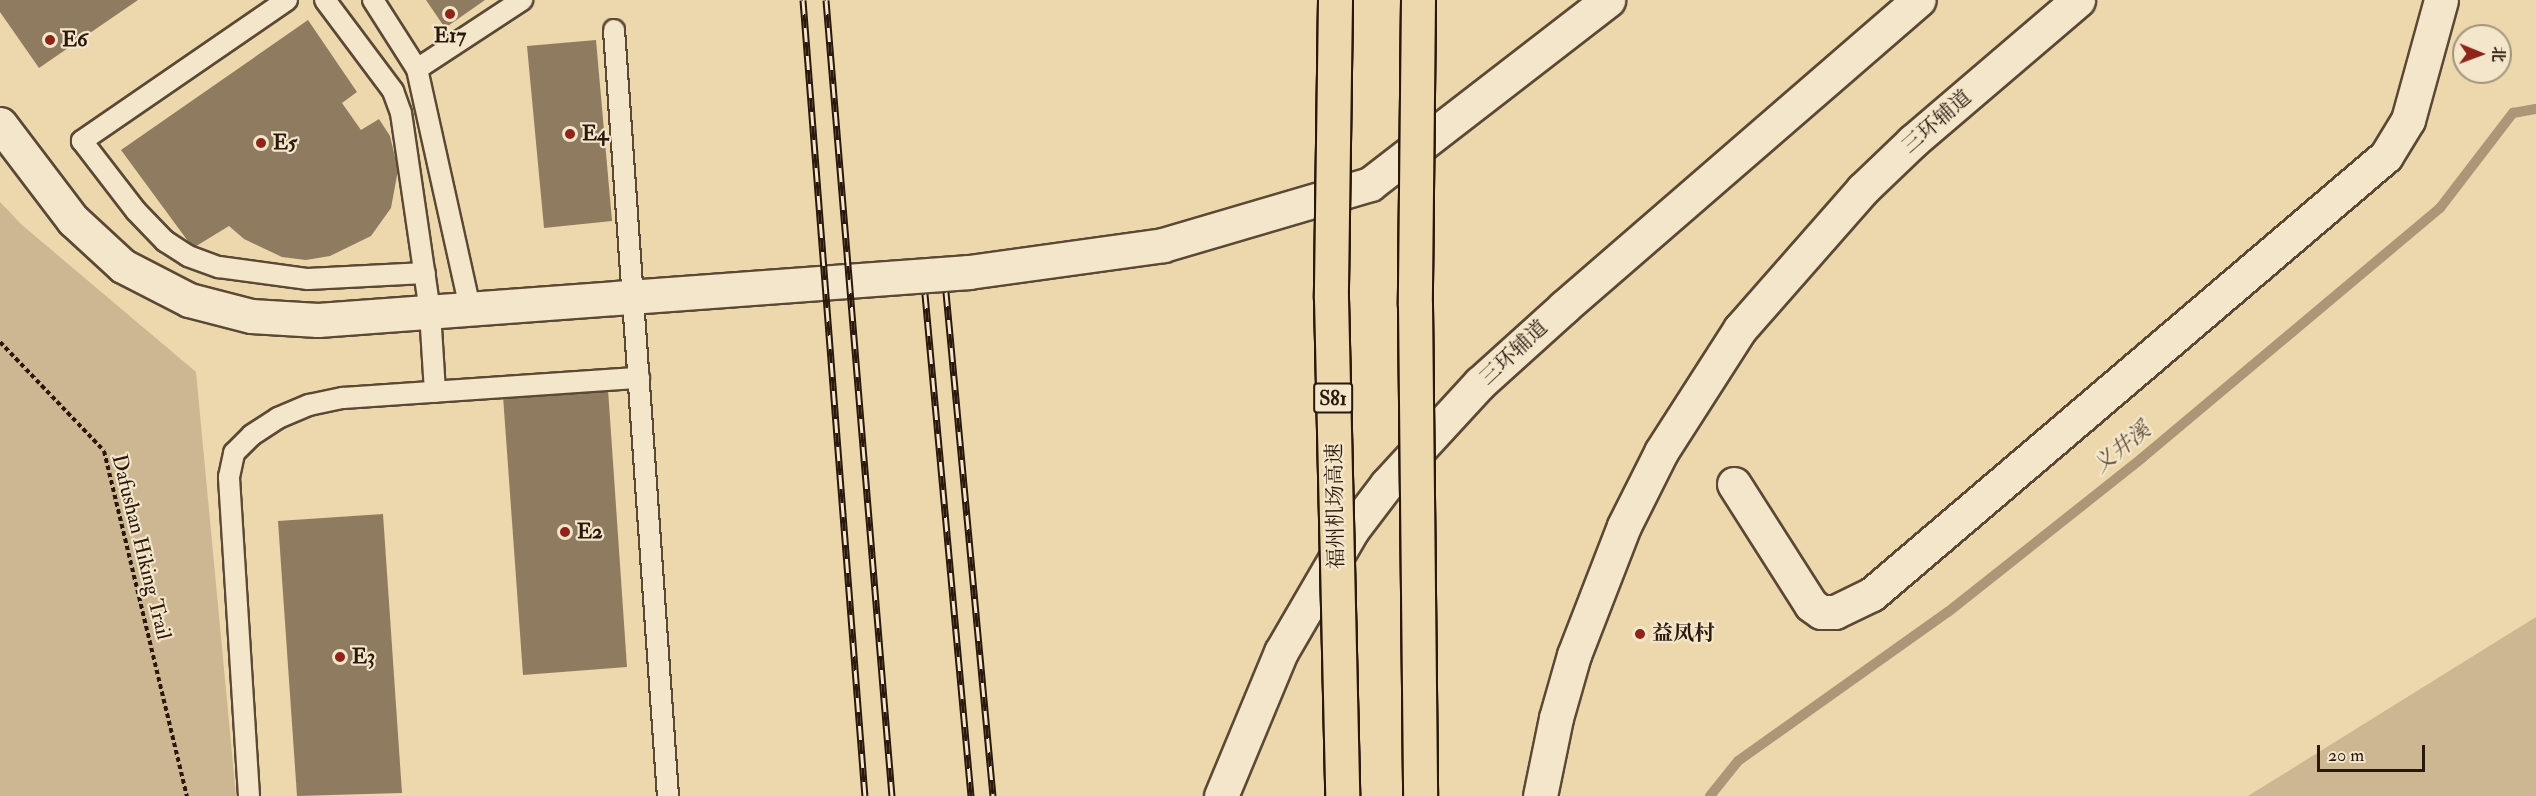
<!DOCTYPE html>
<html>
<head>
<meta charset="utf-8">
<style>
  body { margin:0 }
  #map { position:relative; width:2536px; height:796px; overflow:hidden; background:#edd8ad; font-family:"IM FELL Double Pica","Noto Serif SC",serif }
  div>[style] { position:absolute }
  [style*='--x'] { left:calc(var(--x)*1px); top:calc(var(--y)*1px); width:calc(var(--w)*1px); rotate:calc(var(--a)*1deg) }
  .green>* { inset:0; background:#ccb792 }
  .stream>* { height:10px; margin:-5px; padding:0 5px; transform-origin:5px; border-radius:5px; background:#ab9777 }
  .building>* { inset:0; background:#8f7c60 }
  .path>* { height:4px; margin-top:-2px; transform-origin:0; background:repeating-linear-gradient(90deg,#2a180d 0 4.5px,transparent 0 7.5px) }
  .roads { filter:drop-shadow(2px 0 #5b4835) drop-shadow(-2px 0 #5b4835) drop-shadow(0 2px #5b4835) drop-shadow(0 -2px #5b4835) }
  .service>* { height:20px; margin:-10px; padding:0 10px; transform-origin:10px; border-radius:10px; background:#f3e6ca }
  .minor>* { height:33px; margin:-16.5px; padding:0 16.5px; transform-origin:16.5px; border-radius:16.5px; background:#f3e6ca }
  .tertiary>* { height:33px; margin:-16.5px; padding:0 16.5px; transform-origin:16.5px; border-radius:16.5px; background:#f3e6ca }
  .secondary>* { height:33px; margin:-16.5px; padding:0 16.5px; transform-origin:16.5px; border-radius:16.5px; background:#f3e6ca }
  .rail>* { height:7px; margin-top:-3.5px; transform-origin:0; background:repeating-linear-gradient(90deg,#f3e6ca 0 14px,#2a180d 0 28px); box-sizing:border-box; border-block:2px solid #2a180d }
  .bridges { filter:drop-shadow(2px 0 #2a180d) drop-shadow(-2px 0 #2a180d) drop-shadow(0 2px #2a180d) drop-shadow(0 -2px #2a180d) }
  .motorway-bridge>* { height:33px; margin:-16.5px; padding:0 16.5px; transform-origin:16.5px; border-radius:16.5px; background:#edd8ad }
  .dots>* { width:16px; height:16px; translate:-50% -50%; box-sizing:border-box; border:3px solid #f3e6ca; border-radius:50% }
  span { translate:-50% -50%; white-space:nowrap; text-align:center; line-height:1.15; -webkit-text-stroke:4.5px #f3e6ca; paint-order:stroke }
  .shield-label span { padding:2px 4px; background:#f3e6ca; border:2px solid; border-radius:4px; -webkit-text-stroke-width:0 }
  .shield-label { font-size:20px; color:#2a180d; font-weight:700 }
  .poi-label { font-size:21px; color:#2a180d; font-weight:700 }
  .left { translate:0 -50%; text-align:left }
  .street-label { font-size:21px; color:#2a180d }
  .water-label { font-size:22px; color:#5e4b37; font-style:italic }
  .north { position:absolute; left:2452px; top:24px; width:60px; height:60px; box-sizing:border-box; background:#f3e6ca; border:2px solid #a3947e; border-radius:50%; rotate:91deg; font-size:16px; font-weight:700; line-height:24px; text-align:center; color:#2a180d }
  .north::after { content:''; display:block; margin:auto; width:21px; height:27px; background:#8f2418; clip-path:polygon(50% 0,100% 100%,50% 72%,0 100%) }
  .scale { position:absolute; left:2317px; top:745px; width:108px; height:27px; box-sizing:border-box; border:3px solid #2a180d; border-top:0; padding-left:8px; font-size:18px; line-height:21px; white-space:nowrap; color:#2a180d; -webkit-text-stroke:4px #f3e6ca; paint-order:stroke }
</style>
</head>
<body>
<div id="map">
  <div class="green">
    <div style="clip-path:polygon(0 202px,22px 225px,196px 372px,236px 796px,0 796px)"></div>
    <div style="clip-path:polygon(2536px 617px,2536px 796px,2248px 796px)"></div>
  </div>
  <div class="stream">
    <div style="--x:1710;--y:796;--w:45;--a:-51.3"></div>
    <div style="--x:1738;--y:761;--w:257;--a:-35.4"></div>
    <div style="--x:1948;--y:612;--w:248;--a:-38.4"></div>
    <div style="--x:2142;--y:458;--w:389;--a:-40"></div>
    <div style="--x:2440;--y:208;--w:120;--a:-52.5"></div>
    <div style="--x:2513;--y:113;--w:23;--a:-10"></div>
  </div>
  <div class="building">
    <div style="clip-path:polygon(0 0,138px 0,39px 68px,0 12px)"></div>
    <div style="clip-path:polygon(426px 0,485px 0,445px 28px)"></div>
    <div style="clip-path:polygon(308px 20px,357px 92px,342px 103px,361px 130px,379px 119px,390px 136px,398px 170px,391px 208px,371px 236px,330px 256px,306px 260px,282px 257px,244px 239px,229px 226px,193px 248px,121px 150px)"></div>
    <div style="clip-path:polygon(596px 40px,612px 221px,544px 228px,527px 46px)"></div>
    <div style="clip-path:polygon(608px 389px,627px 667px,523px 675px,503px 396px)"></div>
    <div style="clip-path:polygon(383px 514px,402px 793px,297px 796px,278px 521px)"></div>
  </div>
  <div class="path">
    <div style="--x:0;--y:342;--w:151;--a:46.3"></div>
    <div style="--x:104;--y:451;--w:355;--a:76.5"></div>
  </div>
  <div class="roads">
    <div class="service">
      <div style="--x:287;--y:0;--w:249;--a:145.5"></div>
      <div style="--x:82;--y:141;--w:88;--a:52.4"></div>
      <div style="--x:136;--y:211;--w:42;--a:46"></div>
      <div style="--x:165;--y:241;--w:27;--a:33"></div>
      <div style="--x:188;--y:256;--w:33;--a:20"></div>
      <div style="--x:219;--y:267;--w:90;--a:7.7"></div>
      <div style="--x:308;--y:279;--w:117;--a:-2.9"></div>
      <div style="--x:325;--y:0;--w:114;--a:53.2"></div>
      <div style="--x:393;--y:91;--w:23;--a:70"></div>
      <div style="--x:401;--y:113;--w:201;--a:81.7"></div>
      <div style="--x:430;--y:312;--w:80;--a:86.4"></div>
      <div style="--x:373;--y:0;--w:82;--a:57.5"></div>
      <div style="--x:417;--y:69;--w:246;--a:77.5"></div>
      <div style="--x:614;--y:30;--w:768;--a:85.97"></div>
      <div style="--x:417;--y:69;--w:126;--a:-33.3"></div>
      <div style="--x:249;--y:796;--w:320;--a:-93.6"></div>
      <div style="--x:229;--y:477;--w:25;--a:-78"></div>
      <div style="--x:234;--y:453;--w:25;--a:-45"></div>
      <div style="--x:252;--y:435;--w:31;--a:-33"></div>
      <div style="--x:278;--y:418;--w:34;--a:-23"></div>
      <div style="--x:309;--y:405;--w:35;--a:-12"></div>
      <div style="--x:343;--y:398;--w:297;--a:-3.9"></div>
    </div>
    <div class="minor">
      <div style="--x:1734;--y:484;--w:143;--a:57.5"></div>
      <div style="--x:1811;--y:605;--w:12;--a:35"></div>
      <div style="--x:1821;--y:612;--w:14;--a:0"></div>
      <div style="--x:1835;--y:612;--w:41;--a:-25.9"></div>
      <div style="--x:1872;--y:594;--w:675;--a:-40.44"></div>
      <div style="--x:2386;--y:156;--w:42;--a:-58.6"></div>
      <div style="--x:2408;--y:120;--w:124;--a:-74.6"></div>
    </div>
    <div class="tertiary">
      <div style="--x:0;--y:124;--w:121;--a:52.8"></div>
      <div style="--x:73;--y:220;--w:68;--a:42.6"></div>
      <div style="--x:123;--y:266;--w:74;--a:27.3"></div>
      <div style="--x:189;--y:300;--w:64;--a:14.5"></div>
      <div style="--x:251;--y:316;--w:67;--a:3.4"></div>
      <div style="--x:318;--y:320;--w:653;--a:-4.22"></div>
      <div style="--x:969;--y:272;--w:196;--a:-7.9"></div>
      <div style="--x:1163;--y:245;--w:216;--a:-16.4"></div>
      <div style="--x:1370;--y:184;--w:301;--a:-37.7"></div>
    </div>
    <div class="secondary">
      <div style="--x:1221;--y:796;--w:156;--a:-67.4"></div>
      <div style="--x:1281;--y:652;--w:141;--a:-59.8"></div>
      <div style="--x:1352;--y:530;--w:58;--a:-52.7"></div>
      <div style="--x:1387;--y:484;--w:137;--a:-47.4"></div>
      <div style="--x:1480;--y:383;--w:113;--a:-42.1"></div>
      <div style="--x:1564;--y:307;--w:469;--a:-40.9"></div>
      <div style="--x:1540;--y:796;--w:80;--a:-78.4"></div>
      <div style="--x:1556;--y:718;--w:66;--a:-74.1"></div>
      <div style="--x:1574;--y:655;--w:138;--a:-68.8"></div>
      <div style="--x:1624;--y:526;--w:83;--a:-63.4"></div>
      <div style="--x:1661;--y:452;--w:146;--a:-57.3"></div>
      <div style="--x:1740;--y:329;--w:186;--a:-48.7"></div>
      <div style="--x:1863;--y:189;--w:69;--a:-43.8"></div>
      <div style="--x:1913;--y:141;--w:217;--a:-40.5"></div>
    </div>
  </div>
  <div class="rail">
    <div style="--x:803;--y:0;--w:798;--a:85.55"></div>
    <div style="--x:826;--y:0;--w:799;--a:85.26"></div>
    <div style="--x:946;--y:292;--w:506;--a:84.67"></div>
    <div style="--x:925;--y:294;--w:504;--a:84.76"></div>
  </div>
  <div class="bridges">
    <div class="motorway-bridge">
      <div style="--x:1335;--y:0;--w:298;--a:90.8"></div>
      <div style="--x:1331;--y:298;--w:498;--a:88.7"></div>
      <div style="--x:1418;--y:0;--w:305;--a:90.6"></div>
      <div style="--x:1415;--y:305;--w:491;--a:89.4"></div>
    </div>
  </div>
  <div class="dots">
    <div style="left:450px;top:14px;background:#8f2418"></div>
    <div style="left:50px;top:40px;background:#8f2418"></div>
    <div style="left:570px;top:134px;background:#8f2418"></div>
    <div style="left:261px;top:143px;background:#8f2418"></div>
    <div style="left:565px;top:532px;background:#8f2418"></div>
    <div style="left:1640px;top:634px;background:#8f2418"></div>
    <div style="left:340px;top:657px;background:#8f2418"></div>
  </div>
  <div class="shield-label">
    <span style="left:1333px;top:398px">S81</span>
  </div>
  <div class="poi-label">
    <span style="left:450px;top:36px">E17</span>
    <span class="left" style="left:62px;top:40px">E6</span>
    <span class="left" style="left:582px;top:134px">E4</span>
    <span class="left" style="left:273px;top:143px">E5</span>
    <span class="left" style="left:577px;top:532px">E2</span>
    <span class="left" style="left:1652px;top:634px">益凤村</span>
    <span class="left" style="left:352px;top:657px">E3</span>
  </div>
  <div class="street-label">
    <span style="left:1937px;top:122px;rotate:-41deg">三环辅道</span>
    <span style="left:1514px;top:353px;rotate:-43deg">三环辅道</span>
    <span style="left:1336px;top:506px;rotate:-91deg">福州机场高速</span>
    <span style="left:141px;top:547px;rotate:76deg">Dafushan Hiking Trail</span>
  </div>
  <div class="water-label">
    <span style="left:2122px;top:448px;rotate:-39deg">义井溪</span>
  </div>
  <div class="north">北</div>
  <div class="scale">20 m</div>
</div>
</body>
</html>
